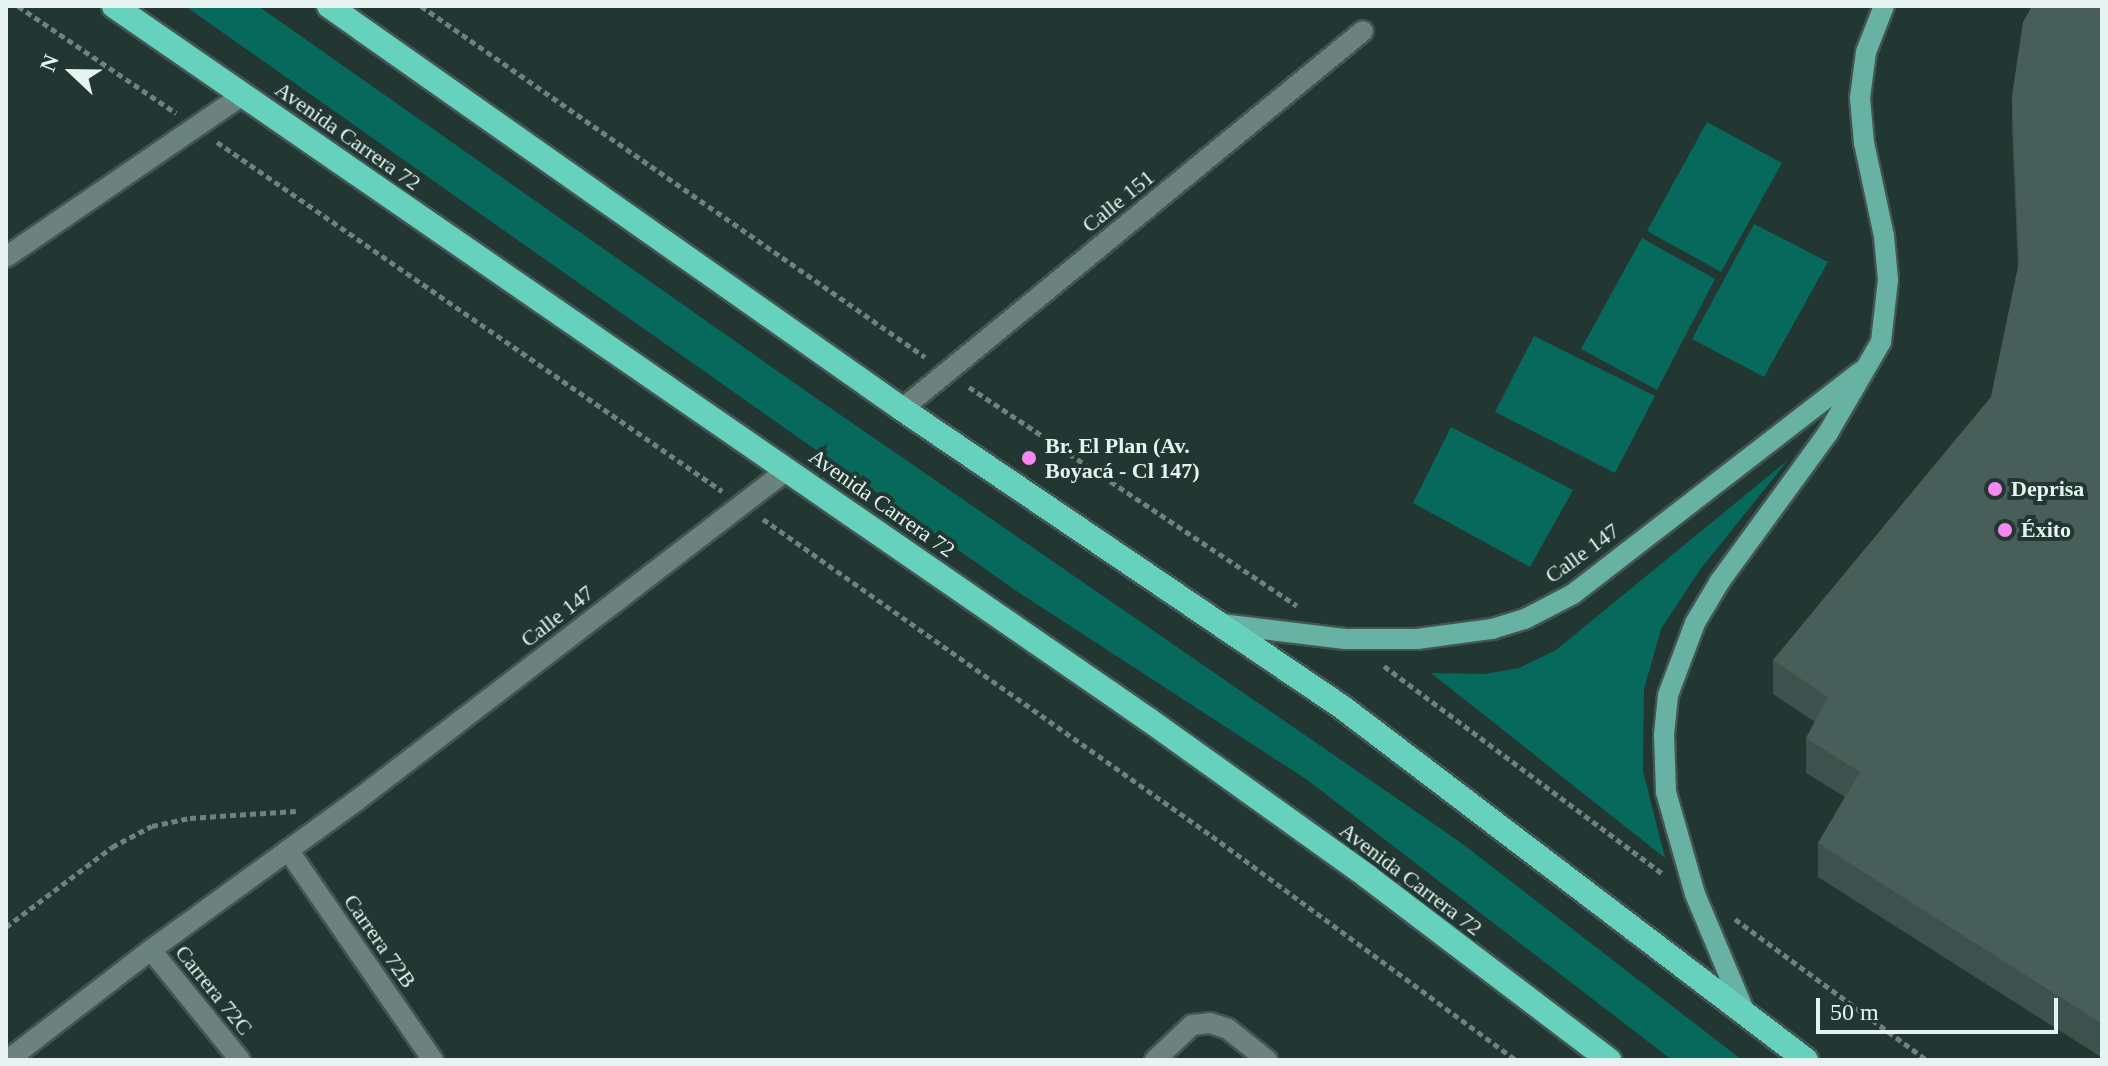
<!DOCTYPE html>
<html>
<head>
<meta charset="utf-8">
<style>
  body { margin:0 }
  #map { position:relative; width:2108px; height:1066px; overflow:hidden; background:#223732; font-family:Georgia,serif }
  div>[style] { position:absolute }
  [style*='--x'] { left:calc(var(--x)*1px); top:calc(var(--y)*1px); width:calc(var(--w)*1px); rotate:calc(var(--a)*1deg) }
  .green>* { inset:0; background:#06695b }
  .path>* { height:5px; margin-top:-2.5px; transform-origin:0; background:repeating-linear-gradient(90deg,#70827d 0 6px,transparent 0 10px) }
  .roads { filter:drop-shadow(2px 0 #425552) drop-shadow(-2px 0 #425552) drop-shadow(0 2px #425552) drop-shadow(0 -2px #425552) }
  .minor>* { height:20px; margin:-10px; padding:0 10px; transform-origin:10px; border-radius:10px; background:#6c837d }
  .major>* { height:20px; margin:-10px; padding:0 10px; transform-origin:10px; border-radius:10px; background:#68b2a3 }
  .highway>* { height:24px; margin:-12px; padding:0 12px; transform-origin:12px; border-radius:12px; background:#66d1bc }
  .wall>* { inset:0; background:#3e524d }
  .shaded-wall>* { inset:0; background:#32423e }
  .building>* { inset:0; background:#485f59 }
  .dots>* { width:22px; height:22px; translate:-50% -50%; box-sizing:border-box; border:4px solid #223732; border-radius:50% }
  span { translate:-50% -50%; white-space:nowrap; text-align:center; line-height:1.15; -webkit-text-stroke:8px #223732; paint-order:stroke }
  .street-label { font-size:22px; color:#e6f3f0 }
  .poi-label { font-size:22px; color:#e6f3f0; font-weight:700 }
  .left { translate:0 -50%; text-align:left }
  .frame { position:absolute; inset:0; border:8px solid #e6f3f0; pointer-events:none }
  .north { position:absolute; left:32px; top:32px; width:80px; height:80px; -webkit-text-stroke:6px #223732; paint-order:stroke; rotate:292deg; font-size:22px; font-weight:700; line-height:32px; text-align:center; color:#e6f3f0 }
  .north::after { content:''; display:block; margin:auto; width:28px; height:36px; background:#e6f3f0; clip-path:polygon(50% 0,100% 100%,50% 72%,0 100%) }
  .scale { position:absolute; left:1816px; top:998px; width:242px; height:36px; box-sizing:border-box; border:4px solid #e6f3f0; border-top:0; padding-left:10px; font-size:24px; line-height:28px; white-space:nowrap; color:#e6f3f0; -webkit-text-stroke:6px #223732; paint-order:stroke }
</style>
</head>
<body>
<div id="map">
  <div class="green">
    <div style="clip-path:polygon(185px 6px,258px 6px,813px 396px,1460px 842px,1742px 1060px,1672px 1060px,1306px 779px,1018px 592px)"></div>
    <div style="clip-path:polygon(1707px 122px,1782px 163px,1721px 272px,1647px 231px)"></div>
    <div style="clip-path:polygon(1754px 224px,1828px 262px,1764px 377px,1692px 339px)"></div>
    <div style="clip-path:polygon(1642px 238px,1715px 279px,1657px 390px,1581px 349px)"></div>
    <div style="clip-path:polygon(1534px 336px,1655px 396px,1615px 473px,1495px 412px)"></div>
    <div style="clip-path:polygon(1451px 427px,1573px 490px,1530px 567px,1413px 503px)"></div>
    <div style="clip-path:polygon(1788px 460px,1699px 571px,1661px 629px,1644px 689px,1643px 771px,1665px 858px,1431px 673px,1485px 674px,1519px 668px,1556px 650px)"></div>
  </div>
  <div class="path">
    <div style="--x:18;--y:6;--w:191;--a:34.1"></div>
    <div style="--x:421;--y:6;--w:614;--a:34.85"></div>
    <div style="--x:217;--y:142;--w:614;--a:34.65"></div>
    <div style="--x:969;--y:387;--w:394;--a:33.7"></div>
    <div style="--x:763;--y:519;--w:550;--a:35.22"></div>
    <div style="--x:1212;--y:836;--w:378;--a:36.4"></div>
    <div style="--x:1384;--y:666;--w:347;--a:36.7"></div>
    <div style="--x:1735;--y:919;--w:238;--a:36.3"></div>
    <div style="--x:6;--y:927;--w:133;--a:-37"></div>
    <div style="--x:112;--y:847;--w:45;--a:-27.7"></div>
    <div style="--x:152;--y:826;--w:39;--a:-12"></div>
    <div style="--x:190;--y:818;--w:106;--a:-3.8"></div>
  </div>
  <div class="roads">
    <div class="minor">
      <div style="--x:6;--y:257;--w:287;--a:-34.4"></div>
      <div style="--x:902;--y:409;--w:596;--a:-39.35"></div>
      <div style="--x:288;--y:850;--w:255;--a:55.4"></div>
      <div style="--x:151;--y:950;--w:141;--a:51"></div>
      <div style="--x:8;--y:1060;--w:180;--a:-37.6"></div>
      <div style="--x:151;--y:950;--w:253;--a:-36"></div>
      <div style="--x:356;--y:801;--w:543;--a:-37.52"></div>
      <div style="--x:1155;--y:1060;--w:51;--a:-43.4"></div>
      <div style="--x:1192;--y:1025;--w:18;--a:-6"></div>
      <div style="--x:1210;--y:1023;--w:19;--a:18"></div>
      <div style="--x:1228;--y:1029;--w:50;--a:38.5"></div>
    </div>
    <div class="major">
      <div style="--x:1221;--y:624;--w:125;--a:6.9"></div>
      <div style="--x:1345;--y:639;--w:72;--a:0"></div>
      <div style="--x:1417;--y:639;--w:76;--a:-7.6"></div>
      <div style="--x:1492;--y:629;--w:34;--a:-17"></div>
      <div style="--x:1525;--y:619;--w:54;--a:-27.5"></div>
      <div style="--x:1573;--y:594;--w:363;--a:-37.7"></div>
      <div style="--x:1745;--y:1013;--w:129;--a:-112.8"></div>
      <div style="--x:1695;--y:894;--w:106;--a:-105.9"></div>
      <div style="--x:1666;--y:792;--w:57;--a:-92"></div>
      <div style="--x:1664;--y:735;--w:40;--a:-84.3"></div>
      <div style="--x:1668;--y:695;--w:77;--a:-69.4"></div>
      <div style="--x:1695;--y:623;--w:49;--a:-59.2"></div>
      <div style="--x:1720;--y:581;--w:183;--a:-53.9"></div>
      <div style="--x:1828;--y:433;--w:105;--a:-59.8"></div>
      <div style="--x:1881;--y:342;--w:62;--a:-83.6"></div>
      <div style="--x:1888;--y:280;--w:44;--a:-95.2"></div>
      <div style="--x:1884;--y:236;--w:95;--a:-102.1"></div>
      <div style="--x:1864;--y:143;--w:45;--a:-95.1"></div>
      <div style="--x:1860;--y:98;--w:46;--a:-82.6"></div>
      <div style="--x:1866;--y:52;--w:49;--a:-68.6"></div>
    </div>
    <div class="highway">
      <div style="--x:114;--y:6;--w:1257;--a:34.6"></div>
      <div style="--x:1149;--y:720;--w:269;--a:35.6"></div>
      <div style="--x:1368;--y:877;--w:303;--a:37.2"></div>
      <div style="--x:329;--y:6;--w:701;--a:35.12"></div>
      <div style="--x:902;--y:409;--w:531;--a:34.11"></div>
      <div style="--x:1342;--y:707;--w:583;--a:37.26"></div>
    </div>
  </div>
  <div class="wall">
    <div style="clip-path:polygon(2102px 6px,2102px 1056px,2101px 1057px,1818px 877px,1818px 843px,1845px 797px,1806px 773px,1806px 738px,1815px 722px,1773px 694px,1773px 660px,1991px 397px,2018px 268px,2012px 130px,2012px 96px)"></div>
  </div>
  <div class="shaded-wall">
    <div style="clip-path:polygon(2102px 1022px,2102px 1056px,2101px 1057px,2101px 1023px)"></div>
  </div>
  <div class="building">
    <div style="clip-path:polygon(2032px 6px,2102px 6px,2101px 1023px,1818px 843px,1860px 772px,1806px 738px,1828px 697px,1773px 660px,1991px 397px,2019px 262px,2012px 96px,2023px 22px)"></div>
  </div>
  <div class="dots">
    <div style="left:1029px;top:458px;background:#f589ef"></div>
    <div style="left:1995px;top:489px;background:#f589ef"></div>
    <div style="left:2005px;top:530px;background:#f589ef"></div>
  </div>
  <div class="street-label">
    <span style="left:348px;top:136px;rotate:35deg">Avenida Carrera 72</span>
    <span style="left:1118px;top:201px;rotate:-39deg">Calle 151</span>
    <span style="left:882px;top:503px;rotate:35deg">Avenida Carrera 72</span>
    <span style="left:1582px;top:553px;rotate:-36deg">Calle 147</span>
    <span style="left:557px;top:616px;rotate:-38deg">Calle 147</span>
    <span style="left:1411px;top:879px;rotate:37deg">Avenida Carrera 72</span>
    <span style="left:380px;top:941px;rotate:55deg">Carrera 72B</span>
    <span style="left:214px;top:990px;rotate:51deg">Carrera 72C</span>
  </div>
  <div class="poi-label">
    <span class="left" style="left:1045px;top:458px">Br. El Plan (Av.<br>Boyacá - Cl 147)</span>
    <span class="left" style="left:2011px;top:489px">Deprisa</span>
    <span class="left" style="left:2021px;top:530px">Éxito</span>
  </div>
  <div class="frame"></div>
  <div class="north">N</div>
  <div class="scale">50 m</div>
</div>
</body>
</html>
